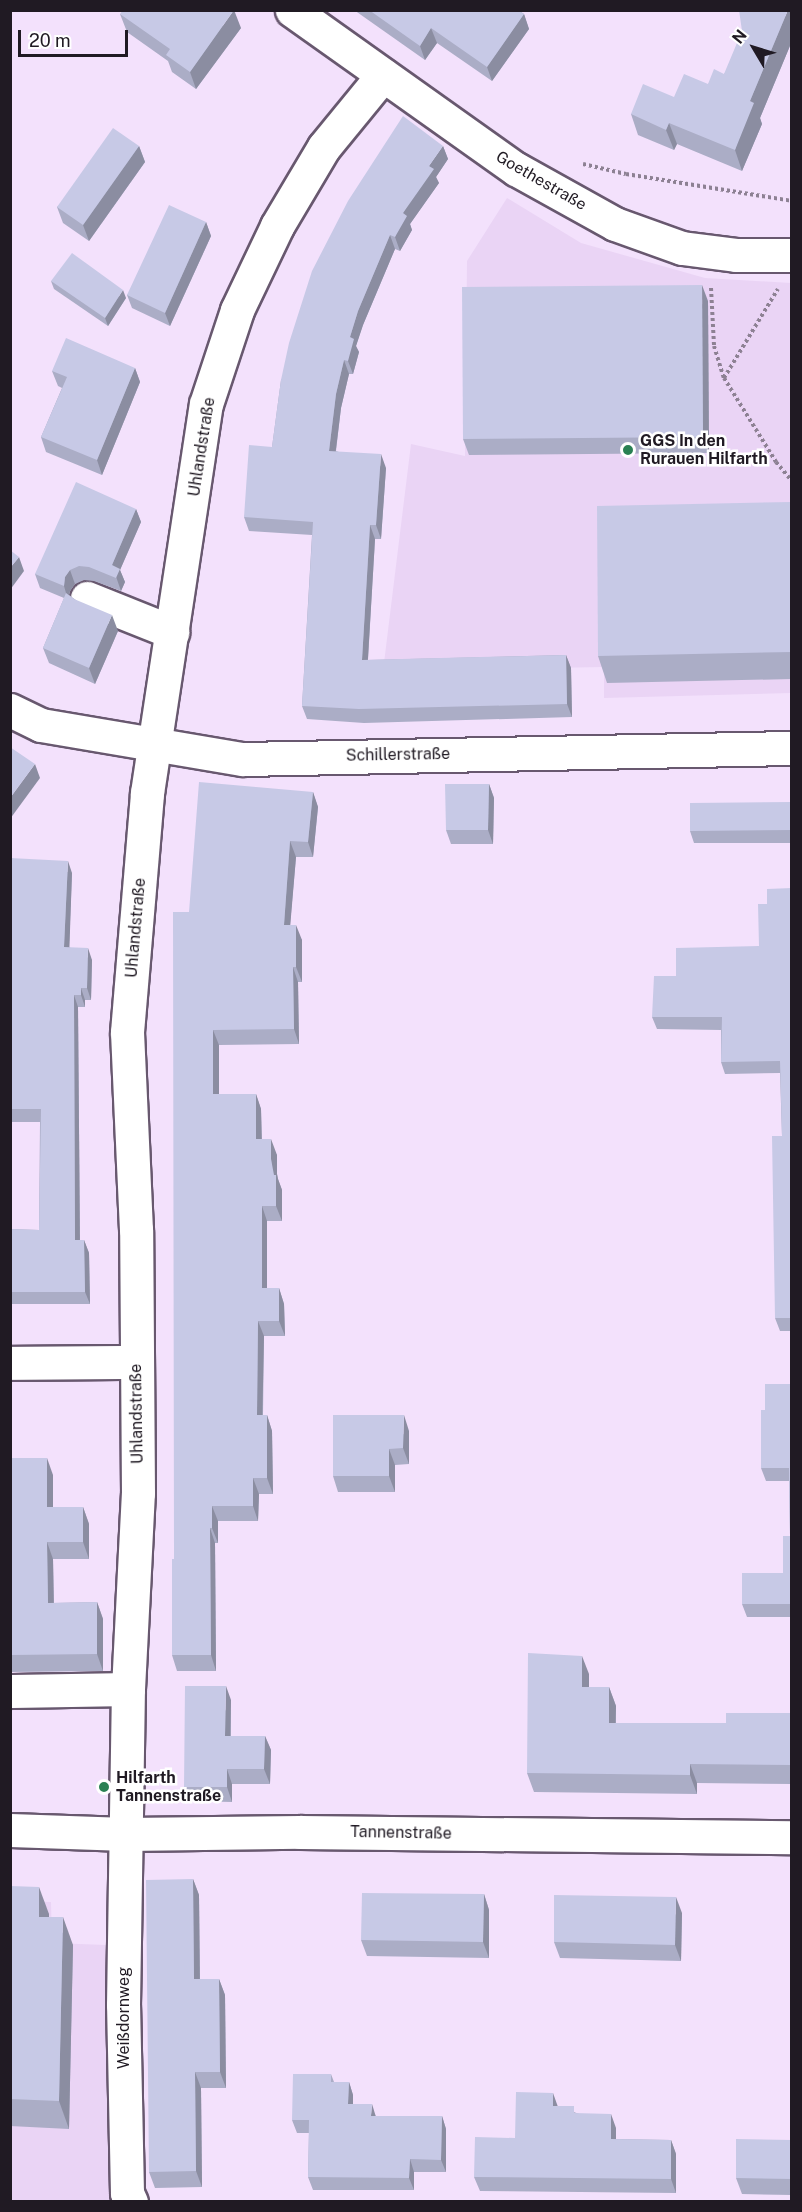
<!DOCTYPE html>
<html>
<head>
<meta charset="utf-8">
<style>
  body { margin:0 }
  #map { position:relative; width:802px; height:2212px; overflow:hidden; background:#f3e1fc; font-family:"Public Sans",sans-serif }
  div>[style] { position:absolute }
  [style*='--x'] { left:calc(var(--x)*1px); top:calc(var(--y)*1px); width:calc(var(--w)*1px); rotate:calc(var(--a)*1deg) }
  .built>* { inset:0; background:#ead4f5 }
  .path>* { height:4px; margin-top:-2px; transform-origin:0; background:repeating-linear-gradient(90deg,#8d8193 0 3px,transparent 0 6px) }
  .roads { filter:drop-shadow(2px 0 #68586f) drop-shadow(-2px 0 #68586f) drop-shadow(0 2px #68586f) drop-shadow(0 -2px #68586f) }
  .minor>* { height:33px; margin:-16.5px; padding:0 16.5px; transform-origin:16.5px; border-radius:16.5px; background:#fff }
  .wall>* { inset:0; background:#abadc6 }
  .shaded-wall>* { inset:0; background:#8b8da1 }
  .building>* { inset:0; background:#c7c9e6 }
  .dots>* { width:16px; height:16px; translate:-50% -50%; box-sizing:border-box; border:3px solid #fff; border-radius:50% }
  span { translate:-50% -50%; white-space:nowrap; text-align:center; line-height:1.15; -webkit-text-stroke:5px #fff; paint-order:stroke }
  .street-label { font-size:16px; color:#201a23 }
  .poi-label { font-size:16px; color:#201a23; font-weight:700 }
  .left { translate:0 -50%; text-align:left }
  .frame { position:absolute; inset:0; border:12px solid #201a23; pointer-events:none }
  .north { position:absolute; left:724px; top:18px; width:60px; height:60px; -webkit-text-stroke:4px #fff; paint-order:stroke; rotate:308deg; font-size:16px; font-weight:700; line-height:24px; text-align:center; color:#201a23 }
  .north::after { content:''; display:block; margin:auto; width:21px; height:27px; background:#201a23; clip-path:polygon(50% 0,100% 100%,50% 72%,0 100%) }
  .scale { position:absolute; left:18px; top:30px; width:110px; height:27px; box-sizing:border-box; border:3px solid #201a23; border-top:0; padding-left:8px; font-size:18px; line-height:21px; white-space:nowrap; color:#201a23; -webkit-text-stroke:4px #fff; paint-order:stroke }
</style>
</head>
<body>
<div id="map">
  <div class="built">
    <div style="clip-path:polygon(507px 198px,581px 243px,705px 278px,791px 283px,791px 693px,604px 698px,604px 667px,383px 671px,411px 444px,465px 456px,467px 261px)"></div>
    <div style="clip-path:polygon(11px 1901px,51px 1902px,52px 1943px,106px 1945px,110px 2201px,11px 2202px)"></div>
  </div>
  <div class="path">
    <div style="--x:583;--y:164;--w:44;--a:13.1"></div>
    <div style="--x:626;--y:174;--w:168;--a:9.2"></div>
    <div style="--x:711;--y:288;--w:58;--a:87"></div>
    <div style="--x:714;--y:346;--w:34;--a:73"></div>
    <div style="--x:724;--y:378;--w:99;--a:58.2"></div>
    <div style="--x:776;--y:462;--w:25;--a:50"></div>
    <div style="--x:724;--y:378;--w:104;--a:-58.8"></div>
  </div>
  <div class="roads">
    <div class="minor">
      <div style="--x:292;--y:10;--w:275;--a:35.4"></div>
      <div style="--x:516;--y:169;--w:113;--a:29.1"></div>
      <div style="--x:615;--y:224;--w:71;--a:19.7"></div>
      <div style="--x:682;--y:248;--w:54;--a:7.4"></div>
      <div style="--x:736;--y:255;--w:56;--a:0"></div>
      <div style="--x:87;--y:598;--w:92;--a:21.8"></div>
      <div style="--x:10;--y:710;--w:34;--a:26"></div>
      <div style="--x:41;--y:725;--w:205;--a:9.6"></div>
      <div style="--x:243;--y:759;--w:549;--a:-1.15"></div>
      <div style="--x:10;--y:1363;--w:125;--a:-0.5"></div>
      <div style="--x:10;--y:1691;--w:118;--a:-1"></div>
      <div style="--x:10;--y:1830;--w:116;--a:2"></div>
      <div style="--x:126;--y:1834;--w:174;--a:-0.7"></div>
      <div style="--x:300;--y:1832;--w:492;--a:0.6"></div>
      <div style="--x:131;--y:2202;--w:10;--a:-114"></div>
      <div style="--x:127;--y:2193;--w:188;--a:-91.2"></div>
      <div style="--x:123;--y:2005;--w:316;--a:-89.1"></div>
      <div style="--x:128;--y:1689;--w:196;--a:-87.1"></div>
      <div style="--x:138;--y:1493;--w:263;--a:-90.4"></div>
      <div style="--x:136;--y:1230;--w:198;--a:-92.6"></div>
      <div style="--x:127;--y:1032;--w:240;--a:-85.2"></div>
      <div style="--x:147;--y:793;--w:393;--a:-81.4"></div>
      <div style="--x:206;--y:404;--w:99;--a:-71.7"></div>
      <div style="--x:237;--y:310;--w:93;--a:-64.5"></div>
      <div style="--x:277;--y:226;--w:92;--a:-59.3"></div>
      <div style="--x:324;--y:147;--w:93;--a:-50.7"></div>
    </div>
  </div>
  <div class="wall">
    <div style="clip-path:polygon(354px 10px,518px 10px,524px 14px,529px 29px,492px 81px,437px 43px,425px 60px)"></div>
    <div style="clip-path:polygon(792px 10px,792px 41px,760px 118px,762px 124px,742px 171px,677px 144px,674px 150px,638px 135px,631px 114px,708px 84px,724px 74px)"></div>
    <div style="clip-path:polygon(120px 14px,241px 28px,196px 89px,172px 72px,168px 61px,127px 32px)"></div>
    <div style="clip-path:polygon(139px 146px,145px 162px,89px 241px,63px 223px,57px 207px)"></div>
    <div style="clip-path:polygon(443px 146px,448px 159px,436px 177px,439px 183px,410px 224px,412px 230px,400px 251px,395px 249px,363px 325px,356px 346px,359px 352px,353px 374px,349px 374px,341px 408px,336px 451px,386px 468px,381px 539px,375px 539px,368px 660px,566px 655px,571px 668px,572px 717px,364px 723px,307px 719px,302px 706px,312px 535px,249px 531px,244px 517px,272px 447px,281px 380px)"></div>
    <div style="clip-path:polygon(206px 222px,211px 236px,170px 326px,132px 308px,127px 295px)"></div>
    <div style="clip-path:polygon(51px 281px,126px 298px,108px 326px,54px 289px)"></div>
    <div style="clip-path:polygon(708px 301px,709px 453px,469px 455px,463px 439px)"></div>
    <div style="clip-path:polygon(135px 368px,140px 382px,102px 475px,46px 452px,41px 437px,62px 388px,58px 386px,52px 371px)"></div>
    <div style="clip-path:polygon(792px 502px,792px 679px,607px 683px,598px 656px)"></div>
    <div style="clip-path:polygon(136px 509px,141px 522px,120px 570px,125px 582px,121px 591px,94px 581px,84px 580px,75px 584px,70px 591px,69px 595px,118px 631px,95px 684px,49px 663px,43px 648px,64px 598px,40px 588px,35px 574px)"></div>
    <div style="clip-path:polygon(489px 784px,494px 798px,493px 844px,451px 844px,446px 830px)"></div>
    <div style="clip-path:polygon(313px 792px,318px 807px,313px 857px,296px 857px,290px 925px,302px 940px,302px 982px,298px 982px,299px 1044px,219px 1045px,219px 1094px,256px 1094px,261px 1109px,262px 1139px,277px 1155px,277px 1174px,278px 1179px,282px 1190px,282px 1221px,267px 1221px,267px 1288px,279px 1288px,284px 1304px,285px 1336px,264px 1336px,263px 1415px,267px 1415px,272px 1431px,273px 1494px,259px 1494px,258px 1521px,218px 1521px,218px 1543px,215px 1543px,216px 1671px,177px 1671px,172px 1655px,189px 912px)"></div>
    <div style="clip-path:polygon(792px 802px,792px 843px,694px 843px,690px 831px)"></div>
    <div style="clip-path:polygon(10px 858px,72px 873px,69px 947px,92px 960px,91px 1000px,85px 1000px,85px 1007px,78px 1007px,80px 1240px,84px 1240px,89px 1253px,90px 1304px,10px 1304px,10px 1229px,39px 1230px,40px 1122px,10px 1122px)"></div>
    <div style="clip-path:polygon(792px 888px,792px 1331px,780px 1331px,775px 1318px,782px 1136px,780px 1073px,725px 1074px,721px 1062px,721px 1030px,657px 1029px,652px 1017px,676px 976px,759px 946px)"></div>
    <div style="clip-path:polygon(792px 1384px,792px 1617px,747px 1617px,742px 1604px,783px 1573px,790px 1536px,789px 1481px,766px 1481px,761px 1468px,765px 1410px)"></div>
    <div style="clip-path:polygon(409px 1431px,409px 1464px,395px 1465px,395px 1492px,338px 1492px,333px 1476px)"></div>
    <div style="clip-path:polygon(10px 1458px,53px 1475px,53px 1507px,83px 1507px,89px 1524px,89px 1559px,53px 1559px,54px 1603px,97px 1602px,103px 1619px,103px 1671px,10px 1672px)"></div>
    <div style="clip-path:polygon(589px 1674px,589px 1687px,609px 1687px,616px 1706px,616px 1723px,726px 1723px,792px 1713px,792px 1784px,697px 1783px,697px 1794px,534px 1792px,527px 1773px)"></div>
    <div style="clip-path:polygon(231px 1700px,231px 1736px,265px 1736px,271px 1750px,270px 1784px,232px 1784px,232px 1802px,189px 1801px,184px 1787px)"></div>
    <div style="clip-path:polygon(193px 1879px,199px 1895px,200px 1979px,219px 1979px,225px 1995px,226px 2088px,201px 2088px,202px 2187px,155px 2188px,149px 2172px)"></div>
    <div style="clip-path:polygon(10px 1886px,49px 1914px,49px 1917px,73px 1945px,69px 2129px,10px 2126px)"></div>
    <div style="clip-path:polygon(484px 1894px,489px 1910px,489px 1958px,367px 1956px,361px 1940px)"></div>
    <div style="clip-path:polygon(682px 1913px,681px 1961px,560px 1958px,554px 1942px)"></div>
    <div style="clip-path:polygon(331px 2074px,334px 2082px,349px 2082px,353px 2095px,353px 2104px,376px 2116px,442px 2116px,446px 2129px,446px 2172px,414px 2172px,414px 2190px,313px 2190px,308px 2177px,309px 2133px,297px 2133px,292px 2120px)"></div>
    <div style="clip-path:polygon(558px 2106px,616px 2128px,616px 2139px,671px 2140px,676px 2154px,676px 2193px,480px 2191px,474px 2177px)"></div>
    <div style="clip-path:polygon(792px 2140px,792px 2195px,742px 2194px,736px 2178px)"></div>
  </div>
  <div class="shaded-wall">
    <div style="clip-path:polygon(234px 10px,241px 28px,196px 89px,190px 72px)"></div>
    <div style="clip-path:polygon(788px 10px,792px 10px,792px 41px,760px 118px,762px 124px,742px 171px,735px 150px,750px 101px)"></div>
    <div style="clip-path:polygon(524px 14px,529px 29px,492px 81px,487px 67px)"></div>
    <div style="clip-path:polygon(431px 28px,437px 43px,425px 60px,420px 46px)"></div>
    <div style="clip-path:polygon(669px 123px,677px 144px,674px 150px,666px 130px)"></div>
    <div style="clip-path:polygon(139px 146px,145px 162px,89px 241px,83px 225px)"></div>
    <div style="clip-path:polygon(443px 146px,448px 159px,436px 177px,439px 183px,410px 224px,412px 230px,400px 251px,395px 237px,403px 213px,429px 166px)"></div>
    <div style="clip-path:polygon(206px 222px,211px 236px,170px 326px,165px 313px)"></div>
    <div style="clip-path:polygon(390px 235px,395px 249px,363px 325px,356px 346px,359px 352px,353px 374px,348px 361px,350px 337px,358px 311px)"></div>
    <div style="clip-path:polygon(702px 285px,708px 301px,709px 453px,703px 437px)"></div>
    <div style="clip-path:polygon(123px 290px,126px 298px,108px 326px,105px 318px)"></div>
    <div style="clip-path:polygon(344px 360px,349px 374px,341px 408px,334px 465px,329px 451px,336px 394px)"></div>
    <div style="clip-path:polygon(135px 368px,140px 382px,102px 475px,97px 460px)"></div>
    <div style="clip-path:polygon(381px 454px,386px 468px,381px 539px,376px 525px)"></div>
    <div style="clip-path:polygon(136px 509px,141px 522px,120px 570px,125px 582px,121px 591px,112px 565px)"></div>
    <div style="clip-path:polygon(370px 525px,375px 539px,367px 674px,362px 660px)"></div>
    <div style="clip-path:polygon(19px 557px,24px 571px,10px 590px,10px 568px)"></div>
    <div style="clip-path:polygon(70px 570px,75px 584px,70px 591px,68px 600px,64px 586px,65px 577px)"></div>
    <div style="clip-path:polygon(112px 615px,118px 631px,95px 684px,89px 668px)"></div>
    <div style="clip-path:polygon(566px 655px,571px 668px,572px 717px,567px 704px)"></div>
    <div style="clip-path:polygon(35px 764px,40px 778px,10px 819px,10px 798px)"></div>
    <div style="clip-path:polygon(489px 784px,494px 798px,493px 844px,488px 830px)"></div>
    <div style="clip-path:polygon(313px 792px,318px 807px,313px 857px,308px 842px)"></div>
    <div style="clip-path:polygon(290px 841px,296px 857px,289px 940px,284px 925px)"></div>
    <div style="clip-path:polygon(68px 861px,72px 873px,69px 959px,64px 947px)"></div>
    <div style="clip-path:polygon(296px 925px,302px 940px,302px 982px,296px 967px)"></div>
    <div style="clip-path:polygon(88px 948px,92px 960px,91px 1000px,87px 988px)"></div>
    <div style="clip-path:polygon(293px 967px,298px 982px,299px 1044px,294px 1029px)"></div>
    <div style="clip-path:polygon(81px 988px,85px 1000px,85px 1007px,81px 995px)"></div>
    <div style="clip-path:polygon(74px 995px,78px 1007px,80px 1253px,75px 1240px)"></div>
    <div style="clip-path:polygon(213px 1030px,219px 1045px,219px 1110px,213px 1094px)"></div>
    <div style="clip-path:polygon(256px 1094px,261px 1109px,262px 1155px,256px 1139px)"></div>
    <div style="clip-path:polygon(271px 1139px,277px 1155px,277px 1174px,278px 1179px,282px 1190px,282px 1221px,276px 1206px,271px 1159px)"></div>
    <div style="clip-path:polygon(262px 1206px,267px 1221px,267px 1304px,262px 1288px)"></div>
    <div style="clip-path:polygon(84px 1240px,89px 1253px,90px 1304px,85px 1292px)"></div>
    <div style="clip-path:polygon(279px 1288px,284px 1304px,285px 1336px,279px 1321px)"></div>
    <div style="clip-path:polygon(258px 1321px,264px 1336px,262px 1431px,257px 1415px)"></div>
    <div style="clip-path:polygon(267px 1415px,272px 1431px,273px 1494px,267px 1478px)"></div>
    <div style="clip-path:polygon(404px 1415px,409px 1431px,409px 1464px,403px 1448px)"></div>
    <div style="clip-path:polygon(389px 1449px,395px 1465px,395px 1492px,389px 1476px)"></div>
    <div style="clip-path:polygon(47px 1458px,53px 1475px,53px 1524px,47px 1507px)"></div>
    <div style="clip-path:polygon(253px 1478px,259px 1494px,258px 1521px,253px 1506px)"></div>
    <div style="clip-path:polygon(212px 1506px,218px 1521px,218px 1543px,212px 1528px)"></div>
    <div style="clip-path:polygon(83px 1507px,89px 1524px,89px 1559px,83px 1542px)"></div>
    <div style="clip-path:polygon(210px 1528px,215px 1543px,216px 1671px,211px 1655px)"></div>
    <div style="clip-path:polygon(47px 1542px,53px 1559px,54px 1619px,48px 1603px)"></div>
    <div style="clip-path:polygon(97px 1602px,103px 1619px,103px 1671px,97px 1654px)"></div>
    <div style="clip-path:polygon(582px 1656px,589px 1674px,589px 1705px,582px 1687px)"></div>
    <div style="clip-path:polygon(226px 1686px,231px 1700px,230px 1750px,225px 1736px)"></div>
    <div style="clip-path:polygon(609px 1687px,616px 1706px,615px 1741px,609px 1723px)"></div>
    <div style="clip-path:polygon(265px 1736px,271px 1750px,270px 1784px,264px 1769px)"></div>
    <div style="clip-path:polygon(690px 1764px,697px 1783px,697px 1794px,690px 1775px)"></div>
    <div style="clip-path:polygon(227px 1769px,232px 1784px,232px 1802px,227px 1787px)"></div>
    <div style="clip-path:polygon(193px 1879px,199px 1895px,200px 1995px,194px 1979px)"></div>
    <div style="clip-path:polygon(39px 1887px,49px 1914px,49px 1944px,39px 1917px)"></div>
    <div style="clip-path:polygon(484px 1894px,489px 1910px,489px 1958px,483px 1942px)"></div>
    <div style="clip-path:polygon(676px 1897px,682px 1913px,681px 1961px,675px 1945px)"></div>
    <div style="clip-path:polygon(63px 1917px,73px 1945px,69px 2129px,59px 2101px)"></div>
    <div style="clip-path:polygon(219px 1979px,225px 1995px,226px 2088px,220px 2072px)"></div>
    <div style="clip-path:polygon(195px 2072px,201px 2088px,202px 2187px,196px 2171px)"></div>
    <div style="clip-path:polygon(349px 2082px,353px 2095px,353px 2117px,348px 2104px)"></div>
    <div style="clip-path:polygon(553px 2093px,558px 2107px,553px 2106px)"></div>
    <div style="clip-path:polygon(372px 2104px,376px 2117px,371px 2116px)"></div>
    <div style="clip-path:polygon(611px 2114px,616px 2128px,616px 2153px,611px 2139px)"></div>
    <div style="clip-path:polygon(442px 2116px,446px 2129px,446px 2172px,441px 2160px)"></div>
    <div style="clip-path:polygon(671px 2140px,676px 2154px,676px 2193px,671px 2179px)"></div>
    <div style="clip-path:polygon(410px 2159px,414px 2172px,414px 2190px,409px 2178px)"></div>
  </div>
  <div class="building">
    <div style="clip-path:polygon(123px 10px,234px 10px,190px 72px,166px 55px,170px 49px,120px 14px)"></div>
    <div style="clip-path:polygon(369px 10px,518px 10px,524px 14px,487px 67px,431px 28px,420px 46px)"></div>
    <div style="clip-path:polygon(739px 10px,788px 10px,750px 101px,754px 103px,735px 150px,669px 123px,666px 130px,631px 114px,643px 84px,674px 97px,684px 74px,708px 84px,714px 69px,724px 74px,742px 31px)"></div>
    <div style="clip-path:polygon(403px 116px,443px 146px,429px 166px,434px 169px,403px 213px,407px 216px,395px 237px,390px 235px,358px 311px,350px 337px,354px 339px,348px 361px,344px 360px,336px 394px,329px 451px,381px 454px,376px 525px,370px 525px,362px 660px,566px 655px,567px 704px,359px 709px,302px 706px,313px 522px,244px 517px,249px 445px,272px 447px,281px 380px,289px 343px,312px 271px,348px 201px)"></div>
    <div style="clip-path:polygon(113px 128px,139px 146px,83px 225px,57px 207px)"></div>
    <div style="clip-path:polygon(169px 205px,206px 222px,165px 313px,127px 295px)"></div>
    <div style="clip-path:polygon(72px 253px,123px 290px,105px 318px,51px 281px)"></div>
    <div style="clip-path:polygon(702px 285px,703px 437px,463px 439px,462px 287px)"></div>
    <div style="clip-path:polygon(66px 338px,135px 368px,97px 460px,41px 437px,67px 377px,52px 371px)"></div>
    <div style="clip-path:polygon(76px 482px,136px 509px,112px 565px,120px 569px,116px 578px,89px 567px,79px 566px,70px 570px,65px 577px,64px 586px,35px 574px)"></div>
    <div style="clip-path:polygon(792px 502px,792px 652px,598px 656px,597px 506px)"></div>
    <div style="clip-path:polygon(10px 550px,19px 557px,10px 568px)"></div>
    <div style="clip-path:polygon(66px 593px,74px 599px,112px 615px,89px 668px,43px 648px)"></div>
    <div style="clip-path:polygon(10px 747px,35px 764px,10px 798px)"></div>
    <div style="clip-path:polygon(199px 782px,313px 792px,308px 842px,290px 841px,284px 925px,296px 925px,296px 967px,293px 967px,294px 1029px,213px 1030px,213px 1094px,256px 1094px,256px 1139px,271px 1139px,271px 1159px,274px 1175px,276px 1175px,276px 1206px,262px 1206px,262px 1288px,279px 1288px,279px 1321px,258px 1321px,257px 1415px,267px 1415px,267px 1478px,253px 1478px,253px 1506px,212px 1506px,212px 1528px,210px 1528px,211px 1655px,172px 1655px,172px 1559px,174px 1559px,173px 912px,189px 912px)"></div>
    <div style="clip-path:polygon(445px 784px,489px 784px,488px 830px,446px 830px)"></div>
    <div style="clip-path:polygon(792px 802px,792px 830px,690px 831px,690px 803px)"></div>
    <div style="clip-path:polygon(10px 858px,68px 861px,64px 947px,88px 948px,87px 988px,81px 988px,81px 995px,74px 995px,75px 1240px,84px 1240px,85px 1292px,10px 1292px,10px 1229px,39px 1230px,41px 1109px,10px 1109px)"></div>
    <div style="clip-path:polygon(792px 888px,792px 1318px,775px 1318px,772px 1136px,782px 1136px,780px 1061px,721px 1062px,722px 1017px,652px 1017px,654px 976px,676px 976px,676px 948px,759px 946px,758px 904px,767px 904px,767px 889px)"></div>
    <div style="clip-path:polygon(765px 1384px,792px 1384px,792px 1604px,742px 1604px,742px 1573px,783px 1573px,783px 1536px,790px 1536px,789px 1468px,761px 1468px,761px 1410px,765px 1410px)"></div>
    <div style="clip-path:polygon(333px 1415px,404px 1415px,403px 1448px,389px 1449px,389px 1476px,333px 1476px)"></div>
    <div style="clip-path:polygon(10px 1458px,47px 1458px,47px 1507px,83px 1507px,83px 1542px,47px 1542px,48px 1603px,97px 1602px,97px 1654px,10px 1655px)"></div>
    <div style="clip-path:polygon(528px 1653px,582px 1656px,582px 1687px,609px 1687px,609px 1723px,726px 1723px,726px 1713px,792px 1713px,792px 1765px,690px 1764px,690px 1775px,527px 1773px)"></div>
    <div style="clip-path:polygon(185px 1686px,226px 1686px,225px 1736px,265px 1736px,264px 1769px,227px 1769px,227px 1787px,184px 1787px)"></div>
    <div style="clip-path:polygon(193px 1879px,194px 1979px,219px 1979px,220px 2072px,195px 2072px,196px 2171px,149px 2172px,146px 1880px)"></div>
    <div style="clip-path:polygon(10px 1886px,39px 1887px,39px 1917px,63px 1917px,59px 2101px,10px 2099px)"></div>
    <div style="clip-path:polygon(362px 1893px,484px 1894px,483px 1942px,361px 1940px)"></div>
    <div style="clip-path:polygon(554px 1895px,676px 1897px,675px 1945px,554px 1942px)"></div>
    <div style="clip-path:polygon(293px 2074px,331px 2074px,331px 2082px,349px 2082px,348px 2104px,372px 2104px,371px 2116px,442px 2116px,441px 2160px,410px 2159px,409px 2178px,308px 2177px,309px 2120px,292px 2120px)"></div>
    <div style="clip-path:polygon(516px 2092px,553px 2093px,553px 2106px,574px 2106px,574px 2113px,611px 2114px,611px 2139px,671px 2140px,671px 2179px,474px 2177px,475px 2137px,515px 2138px)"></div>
    <div style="clip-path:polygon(736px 2139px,792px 2140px,792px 2179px,736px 2178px)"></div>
  </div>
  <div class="dots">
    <div style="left:628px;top:450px;background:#2a8053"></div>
    <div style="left:104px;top:1787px;background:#2a8053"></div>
  </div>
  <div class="street-label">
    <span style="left:541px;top:181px;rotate:30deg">Goethestraße</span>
    <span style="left:202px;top:447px;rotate:-81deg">Uhlandstraße</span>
    <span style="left:398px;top:755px;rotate:-1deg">Schillerstraße</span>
    <span style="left:136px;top:928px;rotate:-85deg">Uhlandstraße</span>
    <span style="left:137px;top:1414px;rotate:-91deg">Uhlandstraße</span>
    <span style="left:401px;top:1833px;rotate:1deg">Tannenstraße</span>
    <span style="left:124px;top:2018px;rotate:-90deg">Weißdornweg</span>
  </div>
  <div class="poi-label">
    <span class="left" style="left:640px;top:450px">GGS In den<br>Rurauen Hilfarth</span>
    <span class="left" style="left:116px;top:1787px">Hilfarth<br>Tannenstraße</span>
  </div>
  <div class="frame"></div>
  <div class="north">N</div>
  <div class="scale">20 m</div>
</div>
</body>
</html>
